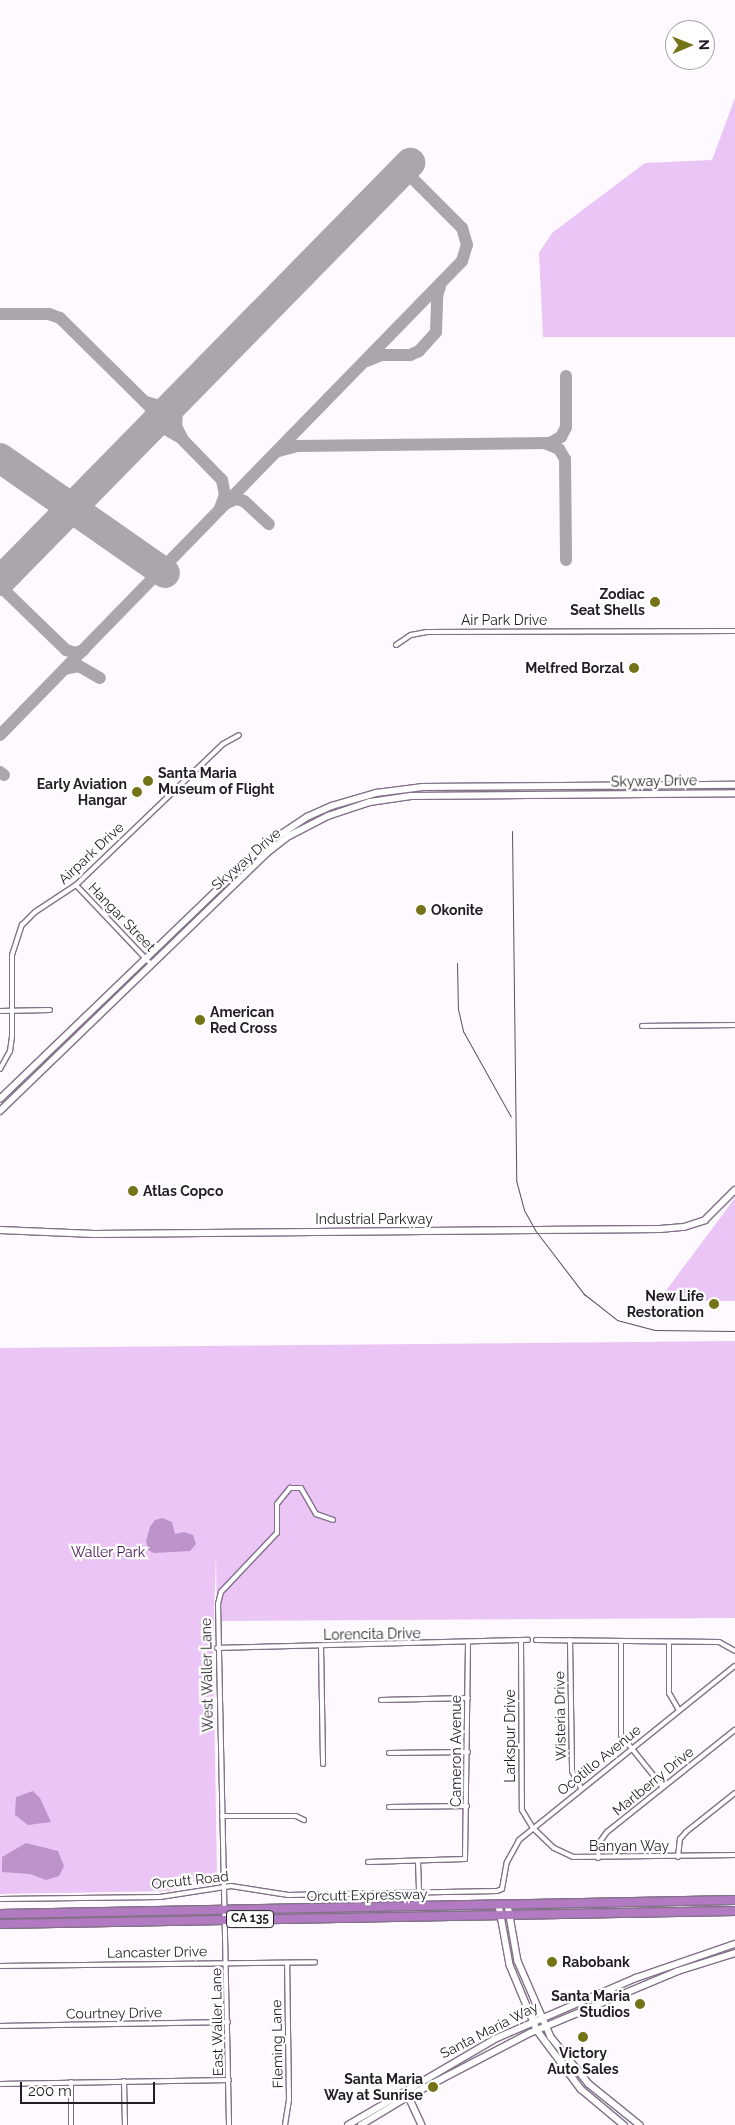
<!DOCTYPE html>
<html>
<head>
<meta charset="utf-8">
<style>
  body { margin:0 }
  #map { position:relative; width:735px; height:2125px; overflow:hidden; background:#fdf9fe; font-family:Raleway,sans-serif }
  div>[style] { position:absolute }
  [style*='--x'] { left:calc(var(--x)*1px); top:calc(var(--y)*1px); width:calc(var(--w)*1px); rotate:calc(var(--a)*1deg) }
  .green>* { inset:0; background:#eac5f5 }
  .water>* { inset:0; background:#be93cb }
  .taxiway>* { height:12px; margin:-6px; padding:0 6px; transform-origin:6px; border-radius:6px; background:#aba6ac }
  .runway>* { height:30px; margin:-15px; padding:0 15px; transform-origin:15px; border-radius:15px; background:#aba6ac }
  .roads { filter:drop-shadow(1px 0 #827188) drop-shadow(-1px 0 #827188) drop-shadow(0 1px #827188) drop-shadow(0 -1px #827188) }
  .street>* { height:4px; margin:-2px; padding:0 2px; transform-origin:2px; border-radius:2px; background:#fff }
  .secondary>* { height:5.5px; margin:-2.75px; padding:0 2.75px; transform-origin:2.75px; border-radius:2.75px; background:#fff }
  .highway>* { height:8px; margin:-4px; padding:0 4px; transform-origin:4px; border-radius:4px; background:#b17ac1 }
  .rail>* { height:1px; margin:-0.5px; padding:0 0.5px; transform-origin:0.5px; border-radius:0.5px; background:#59535b }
  .dots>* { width:14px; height:14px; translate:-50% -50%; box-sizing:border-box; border:2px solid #fff; border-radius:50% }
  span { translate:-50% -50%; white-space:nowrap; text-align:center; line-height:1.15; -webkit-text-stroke:4.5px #fff; paint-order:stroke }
  .shield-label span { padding:1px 4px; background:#fff; border:1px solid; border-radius:4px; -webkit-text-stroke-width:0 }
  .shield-label { font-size:12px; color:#231c25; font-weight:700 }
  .poi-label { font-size:14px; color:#231c25; font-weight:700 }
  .right { translate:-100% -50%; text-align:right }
  .left { translate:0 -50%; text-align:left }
  .street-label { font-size:14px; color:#231c25 }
  .park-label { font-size:14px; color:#461054 }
  .north { position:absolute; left:665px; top:20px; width:50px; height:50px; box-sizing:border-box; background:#fff; border:1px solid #a7a4a8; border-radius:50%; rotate:89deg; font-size:14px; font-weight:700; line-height:20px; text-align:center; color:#231c25 }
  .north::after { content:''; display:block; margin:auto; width:18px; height:22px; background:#757317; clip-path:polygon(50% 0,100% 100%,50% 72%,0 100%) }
  .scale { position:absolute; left:20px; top:2082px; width:135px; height:22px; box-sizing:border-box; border:2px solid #231c25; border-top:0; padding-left:6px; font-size:15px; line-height:18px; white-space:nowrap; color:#231c25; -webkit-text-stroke:4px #fff; paint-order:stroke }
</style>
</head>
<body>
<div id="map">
  <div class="green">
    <div style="clip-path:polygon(735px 98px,735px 337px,543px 337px,539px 253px,552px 233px,645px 163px,712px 160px)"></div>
    <div style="clip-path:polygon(735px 1198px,735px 1301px,659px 1300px)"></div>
    <div style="clip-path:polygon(735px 1341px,735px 1618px,217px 1621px,216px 1555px,213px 1643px,217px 1874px,169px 1891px,0 1894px,0 1348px)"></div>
  </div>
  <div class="water">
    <div style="clip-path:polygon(162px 1518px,172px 1522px,175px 1534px,184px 1532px,193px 1535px,196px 1544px,190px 1551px,154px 1553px,148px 1550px,146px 1541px,150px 1527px,155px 1520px)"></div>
    <div style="clip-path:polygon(33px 1791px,40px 1798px,51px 1822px,28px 1825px,15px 1815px,16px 1797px)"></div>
    <div style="clip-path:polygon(26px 1843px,58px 1851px,64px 1866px,59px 1876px,46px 1880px,30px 1874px,2px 1872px,2px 1857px)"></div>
  </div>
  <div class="taxiway">
    <div style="--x:0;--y:314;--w:49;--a:0"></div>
    <div style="--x:49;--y:314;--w:12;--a:20"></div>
    <div style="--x:60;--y:318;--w:127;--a:44.7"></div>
    <div style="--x:150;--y:407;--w:13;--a:72"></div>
    <div style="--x:154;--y:419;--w:15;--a:122"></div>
    <div style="--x:367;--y:361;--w:15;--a:-23"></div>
    <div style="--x:381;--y:355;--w:29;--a:0"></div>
    <div style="--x:410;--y:355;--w:10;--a:-24"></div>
    <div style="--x:419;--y:351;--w:25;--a:-48"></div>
    <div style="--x:436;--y:332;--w:36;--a:-88"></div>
    <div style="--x:437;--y:296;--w:10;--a:-73"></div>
    <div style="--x:186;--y:392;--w:19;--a:118"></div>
    <div style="--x:177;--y:409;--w:17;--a:93"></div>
    <div style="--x:176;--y:426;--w:16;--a:63"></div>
    <div style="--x:183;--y:440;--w:56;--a:45.7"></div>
    <div style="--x:222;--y:480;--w:15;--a:79"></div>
    <div style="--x:225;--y:495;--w:14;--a:111"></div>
    <div style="--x:146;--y:402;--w:18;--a:16"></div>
    <div style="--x:163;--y:407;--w:21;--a:-31"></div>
    <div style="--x:138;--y:440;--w:18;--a:-38"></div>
    <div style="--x:152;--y:429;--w:10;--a:-11"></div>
    <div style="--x:162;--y:427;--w:22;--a:30"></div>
    <div style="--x:547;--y:444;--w:13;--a:23"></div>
    <div style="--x:559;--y:449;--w:12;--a:59"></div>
    <div style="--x:565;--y:459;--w:101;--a:89.4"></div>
    <div style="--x:279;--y:451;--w:20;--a:-15"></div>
    <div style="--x:298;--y:446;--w:252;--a:-0.7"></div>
    <div style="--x:550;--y:443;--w:13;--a:-29"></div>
    <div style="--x:561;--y:437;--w:11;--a:-63"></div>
    <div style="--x:566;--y:427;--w:51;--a:-90"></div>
    <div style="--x:0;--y:469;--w:11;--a:-5"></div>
    <div style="--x:11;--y:468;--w:13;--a:23"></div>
    <div style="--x:227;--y:503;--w:10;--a:-24"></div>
    <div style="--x:236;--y:499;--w:8;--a:14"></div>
    <div style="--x:244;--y:501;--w:34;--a:43"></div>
    <div style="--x:0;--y:586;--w:92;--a:44.1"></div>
    <div style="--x:66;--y:650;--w:9;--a:18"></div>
    <div style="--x:75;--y:653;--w:9;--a:-18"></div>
    <div style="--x:65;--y:669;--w:14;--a:-12"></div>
    <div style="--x:79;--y:666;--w:24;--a:30"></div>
    <div style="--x:0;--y:735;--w:662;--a:-45.73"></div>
    <div style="--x:462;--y:261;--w:17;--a:-73"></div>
    <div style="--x:467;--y:245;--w:18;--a:-106"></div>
    <div style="--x:462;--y:228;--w:83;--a:-135"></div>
    <div style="--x:0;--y:772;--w:5;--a:37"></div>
  </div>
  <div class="runway">
    <div style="--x:0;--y:458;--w:201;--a:34.9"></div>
    <div style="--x:0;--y:581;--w:586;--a:-45.55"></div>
  </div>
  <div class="roads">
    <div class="street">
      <div style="--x:396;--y:645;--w:18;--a:-34"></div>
      <div style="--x:411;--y:635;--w:16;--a:-11"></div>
      <div style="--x:427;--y:632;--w:308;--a:-0.2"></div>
      <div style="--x:76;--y:885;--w:109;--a:46.5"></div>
      <div style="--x:0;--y:1011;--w:50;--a:-1.1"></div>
      <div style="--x:642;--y:1026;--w:93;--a:-0.6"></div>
      <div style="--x:0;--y:1069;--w:21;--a:-61"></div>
      <div style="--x:10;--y:1051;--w:14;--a:-82"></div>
      <div style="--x:12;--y:1037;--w:82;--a:-90"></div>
      <div style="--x:12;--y:955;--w:32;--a:-72"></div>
      <div style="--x:22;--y:925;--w:18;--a:-45"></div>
      <div style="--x:35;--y:912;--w:49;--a:-33.4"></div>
      <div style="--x:76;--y:885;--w:204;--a:-43.8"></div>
      <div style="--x:223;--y:744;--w:18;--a:-29"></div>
      <div style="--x:521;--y:1640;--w:170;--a:89.7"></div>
      <div style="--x:522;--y:1810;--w:21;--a:59"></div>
      <div style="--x:533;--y:1828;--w:29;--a:44"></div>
      <div style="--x:554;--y:1848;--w:21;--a:25"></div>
      <div style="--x:573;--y:1857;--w:162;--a:-0.7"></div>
      <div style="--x:536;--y:1640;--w:183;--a:0.6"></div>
      <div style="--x:719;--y:1642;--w:18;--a:29"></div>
      <div style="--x:570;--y:1640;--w:131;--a:89.1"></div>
      <div style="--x:572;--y:1771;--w:19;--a:62"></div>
      <div style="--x:621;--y:1641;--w:94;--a:90"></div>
      <div style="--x:621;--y:1735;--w:65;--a:51.2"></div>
      <div style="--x:669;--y:1642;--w:51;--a:90"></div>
      <div style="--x:669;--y:1693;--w:20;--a:60"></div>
      <div style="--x:321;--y:1646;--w:118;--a:89"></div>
      <div style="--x:217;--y:1648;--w:311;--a:-1.5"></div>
      <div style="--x:381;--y:1700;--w:87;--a:-1.3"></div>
      <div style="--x:389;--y:1753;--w:79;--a:-0.7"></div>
      <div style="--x:389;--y:1807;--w:78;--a:-0.7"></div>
      <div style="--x:222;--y:1816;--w:74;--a:0"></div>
      <div style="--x:296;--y:1816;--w:9;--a:27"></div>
      <div style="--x:678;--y:1857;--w:18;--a:-84"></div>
      <div style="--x:680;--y:1839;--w:9;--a:-49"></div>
      <div style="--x:686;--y:1832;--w:63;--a:-38.5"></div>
      <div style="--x:598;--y:1858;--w:15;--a:-86"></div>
      <div style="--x:599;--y:1843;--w:14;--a:-54"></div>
      <div style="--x:607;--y:1832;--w:164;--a:-38.6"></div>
      <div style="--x:418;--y:1861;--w:31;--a:88"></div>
      <div style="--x:368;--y:1862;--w:97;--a:-1.8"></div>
      <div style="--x:465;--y:1859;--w:216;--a:-89.2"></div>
      <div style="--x:0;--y:1899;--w:160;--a:-0.7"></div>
      <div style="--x:160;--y:1897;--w:72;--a:-8.8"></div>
      <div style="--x:231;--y:1886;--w:58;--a:9"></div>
      <div style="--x:288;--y:1895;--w:209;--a:-1.1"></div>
      <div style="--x:497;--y:1891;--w:5;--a:-22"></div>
      <div style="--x:502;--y:1889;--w:27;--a:-80"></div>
      <div style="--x:507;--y:1862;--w:25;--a:-61"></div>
      <div style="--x:519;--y:1840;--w:277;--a:-38.9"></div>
      <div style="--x:0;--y:1966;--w:315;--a:-0.7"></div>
      <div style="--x:0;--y:2026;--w:228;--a:-1"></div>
      <div style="--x:124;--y:2081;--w:44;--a:88.7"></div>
      <div style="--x:71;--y:2082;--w:43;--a:90"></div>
      <div style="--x:0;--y:2084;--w:229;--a:-1"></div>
      <div style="--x:229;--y:2125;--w:521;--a:-91.21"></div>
      <div style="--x:218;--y:1604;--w:12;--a:-76"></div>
      <div style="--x:221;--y:1592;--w:81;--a:-46.5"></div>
      <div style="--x:277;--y:1533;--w:29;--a:-90"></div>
      <div style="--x:277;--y:1504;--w:21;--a:-51"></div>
      <div style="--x:290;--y:1488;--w:11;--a:0"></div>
      <div style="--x:301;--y:1488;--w:30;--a:60"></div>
      <div style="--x:316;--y:1514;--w:18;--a:19"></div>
      <div style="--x:285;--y:2125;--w:25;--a:-81"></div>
      <div style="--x:289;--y:2100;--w:137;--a:-90.8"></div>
    </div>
    <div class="secondary">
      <div style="--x:0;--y:1099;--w:364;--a:-43.9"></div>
      <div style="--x:262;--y:847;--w:54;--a:-33.7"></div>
      <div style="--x:307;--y:817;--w:27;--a:-24"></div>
      <div style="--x:332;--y:806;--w:46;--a:-16.5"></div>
      <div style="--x:376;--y:793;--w:47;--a:-7.3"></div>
      <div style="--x:423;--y:787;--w:312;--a:-0.4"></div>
      <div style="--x:0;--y:1111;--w:371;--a:-44"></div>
      <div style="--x:267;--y:853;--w:28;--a:-38"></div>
      <div style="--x:289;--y:836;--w:44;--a:-27.1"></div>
      <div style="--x:328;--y:816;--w:44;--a:-18.4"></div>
      <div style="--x:370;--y:802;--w:41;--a:-8.3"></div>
      <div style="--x:411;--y:796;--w:324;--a:-0.5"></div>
      <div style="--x:0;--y:1230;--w:94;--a:2.4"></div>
      <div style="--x:94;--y:1234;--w:566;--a:-0.51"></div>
      <div style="--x:660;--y:1229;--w:24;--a:-5"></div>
      <div style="--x:684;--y:1227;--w:22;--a:-18"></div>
      <div style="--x:705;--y:1220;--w:42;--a:-45"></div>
      <div style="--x:499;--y:1905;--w:61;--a:79.6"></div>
      <div style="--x:510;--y:1965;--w:70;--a:67.4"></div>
      <div style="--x:537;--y:2030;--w:74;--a:53.3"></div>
      <div style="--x:581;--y:2089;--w:56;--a:39.9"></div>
      <div style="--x:508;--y:1905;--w:57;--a:79.9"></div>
      <div style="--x:518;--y:1961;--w:83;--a:66.5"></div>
      <div style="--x:551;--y:2037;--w:60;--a:51"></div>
      <div style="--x:589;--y:2084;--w:65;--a:38.8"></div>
      <div style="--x:407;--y:2093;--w:35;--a:65"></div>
      <div style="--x:348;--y:2125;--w:170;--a:-30.3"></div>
      <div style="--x:495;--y:2039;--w:154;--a:-23.4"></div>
      <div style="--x:636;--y:1978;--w:105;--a:-19"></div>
      <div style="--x:361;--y:2125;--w:56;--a:-31.1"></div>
      <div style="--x:409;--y:2096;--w:136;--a:-27.5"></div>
      <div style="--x:530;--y:2033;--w:160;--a:-22.7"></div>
      <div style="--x:678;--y:1971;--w:60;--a:-17.5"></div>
    </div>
    <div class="highway">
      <div style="--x:0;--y:1914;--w:735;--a:-1.09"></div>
      <div style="--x:0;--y:1924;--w:735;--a:-1.01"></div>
    </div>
  </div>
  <div class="rail">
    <div style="--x:512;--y:831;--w:349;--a:89.3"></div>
    <div style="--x:516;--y:1180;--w:31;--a:75"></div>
    <div style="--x:524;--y:1210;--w:23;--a:61"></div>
    <div style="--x:535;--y:1230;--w:81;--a:52.6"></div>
    <div style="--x:584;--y:1294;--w:42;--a:38.2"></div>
    <div style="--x:617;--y:1320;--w:39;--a:15"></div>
    <div style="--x:655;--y:1330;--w:80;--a:0.7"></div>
    <div style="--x:457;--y:963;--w:46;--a:88.8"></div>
    <div style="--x:458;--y:1009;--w:23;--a:77"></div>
    <div style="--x:463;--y:1031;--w:98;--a:60.8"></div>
  </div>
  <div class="dots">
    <div style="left:655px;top:602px;background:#757317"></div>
    <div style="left:634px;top:668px;background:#757317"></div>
    <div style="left:148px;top:781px;background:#757317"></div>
    <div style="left:137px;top:792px;background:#757317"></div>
    <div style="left:421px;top:910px;background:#757317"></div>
    <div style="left:200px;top:1020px;background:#757317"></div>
    <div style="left:133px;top:1191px;background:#757317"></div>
    <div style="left:714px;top:1304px;background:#757317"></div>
    <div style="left:552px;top:1962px;background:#757317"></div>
    <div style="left:640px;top:2004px;background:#757317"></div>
    <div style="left:583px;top:2037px;background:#757317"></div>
    <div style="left:433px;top:2087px;background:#757317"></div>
  </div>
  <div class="shield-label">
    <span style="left:250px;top:1919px">CA 135</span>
  </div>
  <div class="poi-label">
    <span class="right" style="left:645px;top:602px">Zodiac<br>Seat Shells</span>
    <span class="right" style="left:624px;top:668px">Melfred Borzal</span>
    <span class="left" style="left:158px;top:781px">Santa Maria<br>Museum of Flight</span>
    <span class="right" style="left:127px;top:792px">Early Aviation<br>Hangar</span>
    <span class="left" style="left:431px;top:910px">Okonite</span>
    <span class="left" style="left:210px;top:1020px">American<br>Red Cross</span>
    <span class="left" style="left:143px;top:1191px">Atlas Copco</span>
    <span class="right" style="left:704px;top:1304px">New Life<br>Restoration</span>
    <span class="left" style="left:562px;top:1962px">Rabobank</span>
    <span class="right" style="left:630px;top:2004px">Santa Maria<br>Studios</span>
    <span style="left:583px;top:2061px">Victory<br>Auto Sales</span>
    <span class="right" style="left:423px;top:2087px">Santa Maria<br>Way at Sunrise</span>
  </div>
  <div class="street-label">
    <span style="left:504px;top:620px">Air Park Drive</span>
    <span style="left:654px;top:781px;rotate:-1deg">Skyway Drive</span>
    <span style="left:91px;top:853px;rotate:-43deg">Airpark Drive</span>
    <span style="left:246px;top:859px;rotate:-41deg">Skyway Drive</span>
    <span style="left:122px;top:917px;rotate:46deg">Hangar Street</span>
    <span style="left:374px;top:1219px">Industrial Parkway</span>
    <span style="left:372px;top:1634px;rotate:-1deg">Lorencita Drive</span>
    <span style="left:207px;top:1675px;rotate:-91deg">West Waller Lane</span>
    <span style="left:560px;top:1716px;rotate:-91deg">Wisteria Drive</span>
    <span style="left:510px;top:1736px;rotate:-90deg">Larkspur Drive</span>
    <span style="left:456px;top:1751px;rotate:-90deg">Cameron Avenue</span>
    <span style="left:599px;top:1760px;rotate:-39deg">Ocotillo Avenue</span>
    <span style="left:653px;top:1781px;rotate:-39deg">Marlberry Drive</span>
    <span style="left:629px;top:1846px">Banyan Way</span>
    <span style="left:190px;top:1880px;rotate:-6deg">Orcutt Road</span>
    <span style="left:367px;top:1895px;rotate:-1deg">Orcutt Expressway</span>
    <span style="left:157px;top:1952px;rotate:-1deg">Lancaster Drive</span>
    <span style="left:114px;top:2013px;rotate:-1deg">Courtney Drive</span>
    <span style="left:217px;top:2022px;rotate:-91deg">East Waller Lane</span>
    <span style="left:489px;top:2030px;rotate:-27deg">Santa Maria Way</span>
    <span style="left:277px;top:2044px;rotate:-91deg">Fleming Lane</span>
  </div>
  <div class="park-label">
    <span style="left:108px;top:1552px">Waller Park</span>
  </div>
  <div class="north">N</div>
  <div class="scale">200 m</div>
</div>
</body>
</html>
